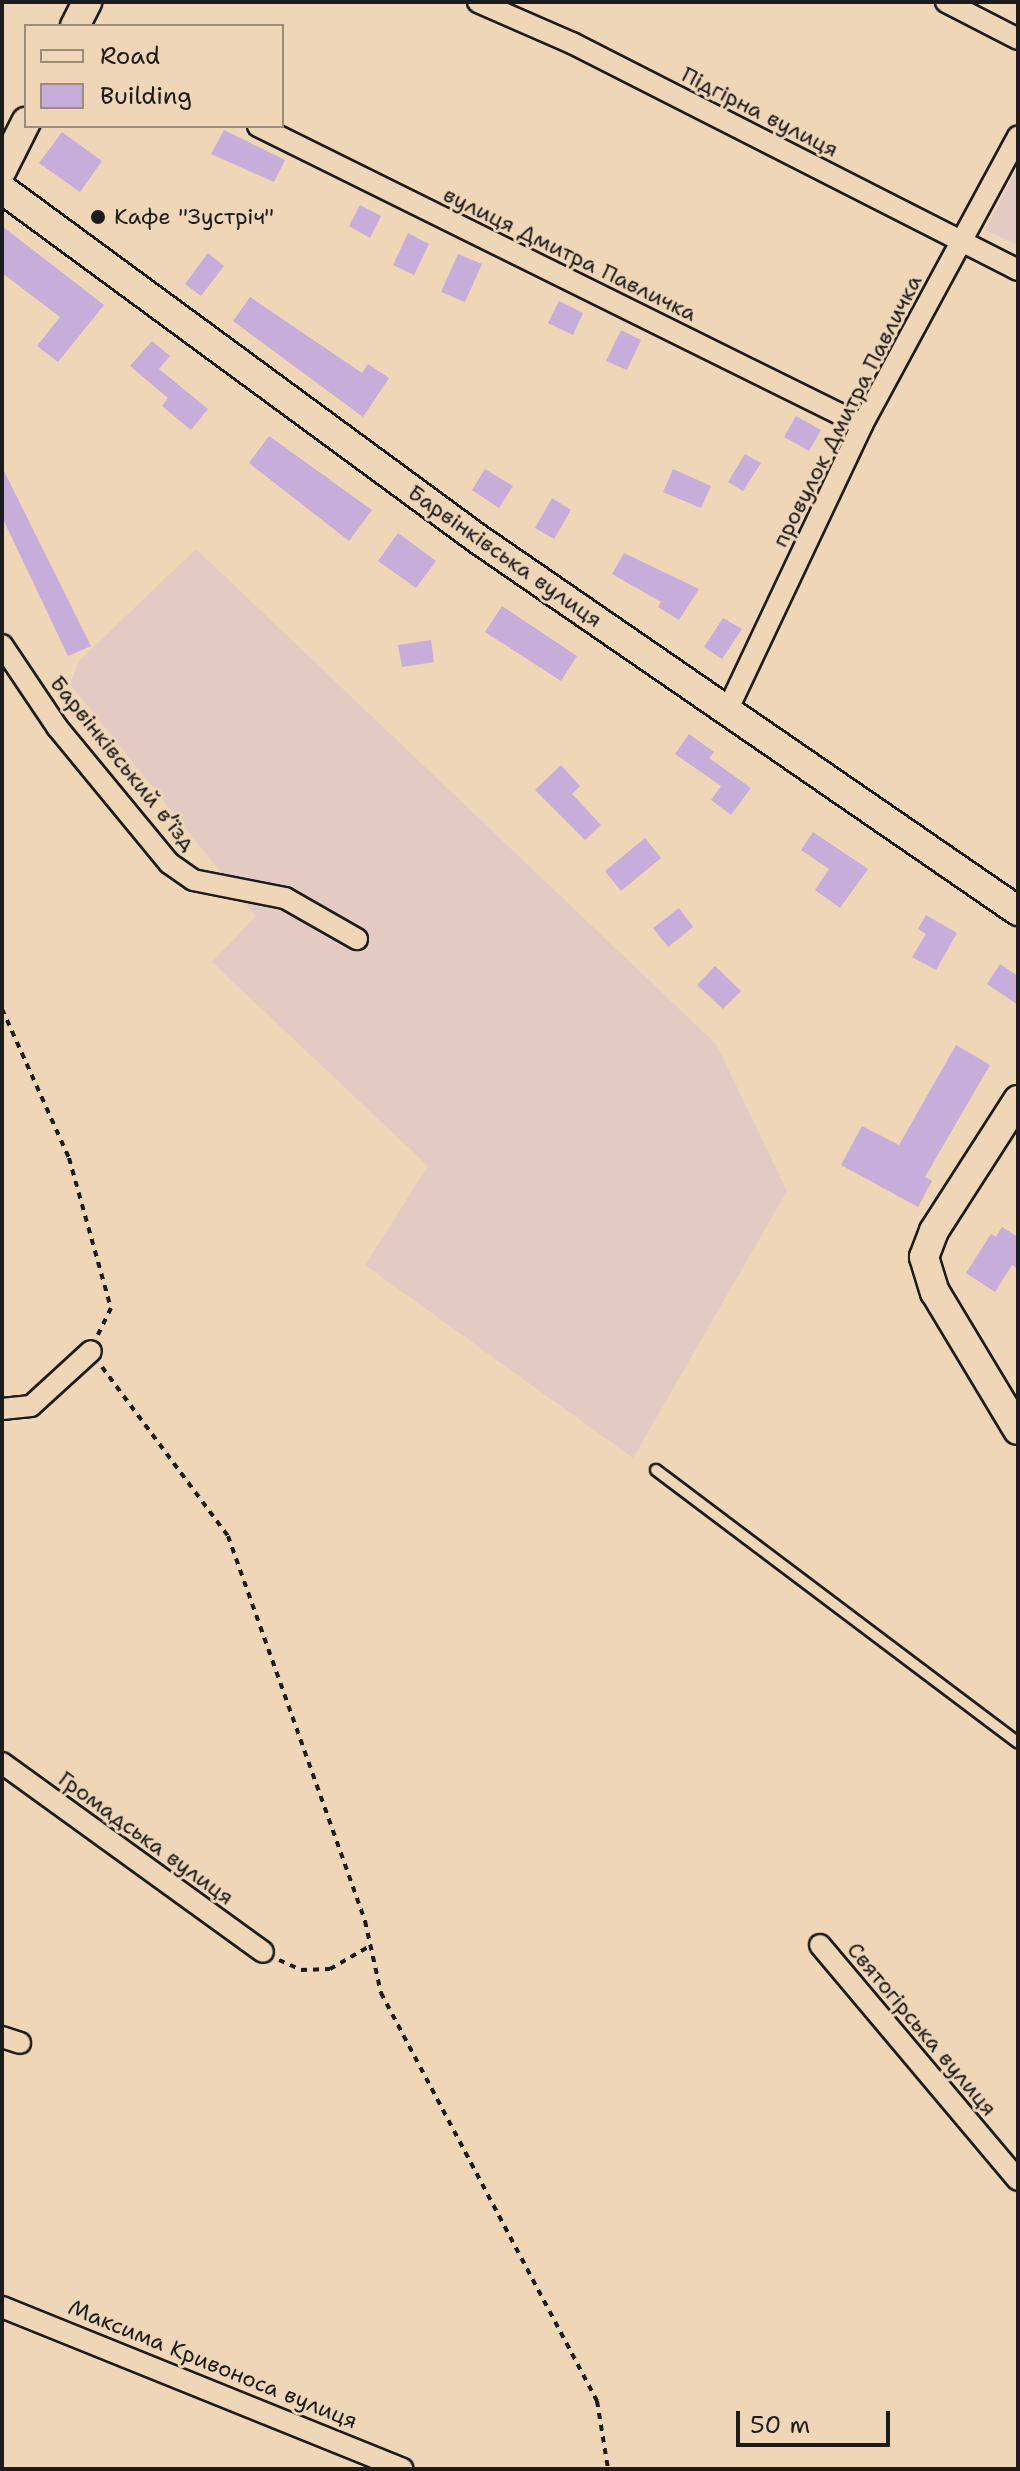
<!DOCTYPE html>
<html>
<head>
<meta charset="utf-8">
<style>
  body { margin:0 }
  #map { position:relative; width:1020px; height:2471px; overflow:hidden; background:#efd6b7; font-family:"Shantell Sans",sans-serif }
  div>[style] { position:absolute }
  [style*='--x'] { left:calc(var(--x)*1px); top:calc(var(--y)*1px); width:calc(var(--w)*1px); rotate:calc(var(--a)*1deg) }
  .built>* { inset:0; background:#e3cac2 }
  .building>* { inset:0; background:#c7adda }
  .path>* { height:4px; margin-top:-2px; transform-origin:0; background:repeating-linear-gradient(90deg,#1c1c1c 0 6px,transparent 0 12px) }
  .roads { filter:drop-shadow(2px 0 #1c1c1c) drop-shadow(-2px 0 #1c1c1c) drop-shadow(0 2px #1c1c1c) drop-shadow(0 -2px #1c1c1c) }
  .lane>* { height:10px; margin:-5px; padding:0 5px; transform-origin:5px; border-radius:5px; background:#efd6b7 }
  .street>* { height:20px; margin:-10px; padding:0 10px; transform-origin:10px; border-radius:10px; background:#efd6b7 }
  .secondary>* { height:28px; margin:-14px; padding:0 14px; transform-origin:14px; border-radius:14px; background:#efd6b7 }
  .dots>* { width:22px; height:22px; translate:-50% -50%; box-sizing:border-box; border:4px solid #efd6b7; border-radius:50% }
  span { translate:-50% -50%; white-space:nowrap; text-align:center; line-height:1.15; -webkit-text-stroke:6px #efd6b7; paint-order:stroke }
  .street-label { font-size:22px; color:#1c1c1c }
  .poi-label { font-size:22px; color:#1c1c1c }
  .left { translate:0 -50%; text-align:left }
  .frame { position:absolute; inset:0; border:4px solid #1c1c1c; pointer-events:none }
  .legend { position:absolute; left:24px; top:24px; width:260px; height:104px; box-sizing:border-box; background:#efd6b7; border:2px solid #9b8c79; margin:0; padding:10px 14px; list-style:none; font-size:24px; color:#1c1c1c }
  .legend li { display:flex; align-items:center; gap:16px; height:40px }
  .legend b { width:40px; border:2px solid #9b8c79 }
  .scale { position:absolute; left:736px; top:2411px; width:154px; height:36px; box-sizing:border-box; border:4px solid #1c1c1c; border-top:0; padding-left:10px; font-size:24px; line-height:28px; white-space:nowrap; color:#1c1c1c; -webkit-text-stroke:6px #efd6b7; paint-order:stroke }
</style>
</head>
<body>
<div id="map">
  <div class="built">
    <div style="clip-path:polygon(1018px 167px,1018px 245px,985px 230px)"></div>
    <div style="clip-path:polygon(196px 549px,716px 1044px,787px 1191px,633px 1458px,365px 1265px,428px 1166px,212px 962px,256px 916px,70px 684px,79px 661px)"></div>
  </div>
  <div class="building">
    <div style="clip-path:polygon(224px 130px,285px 160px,274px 182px,211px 154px)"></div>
    <div style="clip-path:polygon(62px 132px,102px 161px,80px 192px,39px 163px)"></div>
    <div style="clip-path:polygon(360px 205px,381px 216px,370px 238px,349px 226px)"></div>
    <div style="clip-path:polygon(2px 226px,104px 305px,58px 362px,37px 346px,60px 317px,2px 273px)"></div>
    <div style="clip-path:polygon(408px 233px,429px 244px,414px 275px,393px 265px)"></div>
    <div style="clip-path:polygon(208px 253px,224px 266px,201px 296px,185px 284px)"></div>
    <div style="clip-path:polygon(458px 254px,482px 264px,465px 302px,441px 292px)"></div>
    <div style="clip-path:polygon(250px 297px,362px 373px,368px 364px,389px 378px,363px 417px,233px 321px)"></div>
    <div style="clip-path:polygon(559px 301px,583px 313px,573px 335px,548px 323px)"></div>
    <div style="clip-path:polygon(621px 330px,641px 340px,627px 370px,606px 361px)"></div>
    <div style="clip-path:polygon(152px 341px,170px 356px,159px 369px,208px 409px,191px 430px,162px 406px,168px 398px,130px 366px)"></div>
    <div style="clip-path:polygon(796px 416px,821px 430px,809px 451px,784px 437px)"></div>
    <div style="clip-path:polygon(269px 436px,372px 510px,349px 541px,249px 463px)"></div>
    <div style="clip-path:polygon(745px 454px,761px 463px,743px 491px,728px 482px)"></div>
    <div style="clip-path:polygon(2px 467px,91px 646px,68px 656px,2px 517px)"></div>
    <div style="clip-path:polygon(485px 469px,513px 486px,499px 508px,472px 490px)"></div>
    <div style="clip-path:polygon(673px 469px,711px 486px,701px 508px,663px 492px)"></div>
    <div style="clip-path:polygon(552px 498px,571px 510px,554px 539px,535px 528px)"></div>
    <div style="clip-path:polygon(398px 533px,436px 561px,416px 588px,378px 561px)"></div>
    <div style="clip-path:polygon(624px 553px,699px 589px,679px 620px,658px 607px,661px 602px,612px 574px)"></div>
    <div style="clip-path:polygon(502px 606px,577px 656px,561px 681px,485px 632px)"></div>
    <div style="clip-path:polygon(723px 618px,742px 629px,722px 659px,704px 647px)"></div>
    <div style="clip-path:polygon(431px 640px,434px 662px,402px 667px,398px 645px)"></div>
    <div style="clip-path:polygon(689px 734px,714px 752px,709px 758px,751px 788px,731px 815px,711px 800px,721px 786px,675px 754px)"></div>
    <div style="clip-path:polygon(561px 765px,580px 786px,572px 794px,601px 825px,585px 840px,535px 790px)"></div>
    <div style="clip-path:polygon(813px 832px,868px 869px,840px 908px,815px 890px,829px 869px,801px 850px)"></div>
    <div style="clip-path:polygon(645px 838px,661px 858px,621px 891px,605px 871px)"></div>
    <div style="clip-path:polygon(679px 908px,693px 927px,668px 947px,653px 928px)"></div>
    <div style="clip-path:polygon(926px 915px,957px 933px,936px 970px,912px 957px,926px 934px,918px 929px)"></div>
    <div style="clip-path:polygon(1000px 964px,1018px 976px,1018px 1005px,987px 984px)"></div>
    <div style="clip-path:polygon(715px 966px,741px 991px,723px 1009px,697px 985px)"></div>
    <div style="clip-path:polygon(956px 1045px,990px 1065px,925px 1177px,932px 1181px,918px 1207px,841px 1165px,862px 1126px,899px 1145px)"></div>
    <div style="clip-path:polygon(1002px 1227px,1018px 1237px,1018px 1269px,1012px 1265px,995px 1292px,966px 1273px,991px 1234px,996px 1237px)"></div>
  </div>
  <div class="path">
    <div style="--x:2;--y:1009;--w:163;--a:65.8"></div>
    <div style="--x:69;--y:1158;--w:156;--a:74.4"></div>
    <div style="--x:111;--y:1308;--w:30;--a:116"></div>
    <div style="--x:102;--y:1367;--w:211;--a:53.3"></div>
    <div style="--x:228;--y:1536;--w:409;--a:70.4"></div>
    <div style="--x:365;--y:1921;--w:74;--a:77.5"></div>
    <div style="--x:381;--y:1993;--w:462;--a:62.1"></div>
    <div style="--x:597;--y:2401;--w:69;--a:80.8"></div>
    <div style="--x:279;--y:1960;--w:24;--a:24"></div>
    <div style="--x:301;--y:1970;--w:29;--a:-2"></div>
    <div style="--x:330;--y:1969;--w:46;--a:-29.9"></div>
  </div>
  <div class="roads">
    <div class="lane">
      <div style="--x:656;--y:1470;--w:453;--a:37"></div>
    </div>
    <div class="street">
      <div style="--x:478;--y:2;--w:103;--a:23.6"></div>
      <div style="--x:572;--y:43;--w:500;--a:26.97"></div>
      <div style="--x:946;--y:2;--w:81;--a:27.2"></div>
      <div style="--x:258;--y:126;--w:674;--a:26.34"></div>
      <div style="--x:2;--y:645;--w:99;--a:56.1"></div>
      <div style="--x:57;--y:727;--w:176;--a:50.5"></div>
      <div style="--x:169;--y:863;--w:29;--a:35"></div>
      <div style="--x:193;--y:880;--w:94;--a:11.1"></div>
      <div style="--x:285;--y:898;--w:83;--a:29.7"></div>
      <div style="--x:727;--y:711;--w:316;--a:-64.7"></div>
      <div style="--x:862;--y:425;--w:328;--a:-61.6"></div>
      <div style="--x:2;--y:1409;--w:29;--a:-6"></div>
      <div style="--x:31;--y:1406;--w:81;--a:-42.5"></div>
      <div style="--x:2;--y:1763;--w:322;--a:35.9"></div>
      <div style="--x:820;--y:1945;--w:307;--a:49.9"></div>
      <div style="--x:2;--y:2037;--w:19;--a:18"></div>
      <div style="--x:2;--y:2307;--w:432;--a:22"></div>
    </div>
    <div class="secondary">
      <div style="--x:75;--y:26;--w:27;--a:-63"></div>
      <div style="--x:2;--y:170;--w:54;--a:-63.4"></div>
      <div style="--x:2;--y:189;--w:591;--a:36.33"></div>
      <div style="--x:478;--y:539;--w:656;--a:34.56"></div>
      <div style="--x:1018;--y:1100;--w:156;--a:122.7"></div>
      <div style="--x:934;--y:1231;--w:28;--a:111"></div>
      <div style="--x:924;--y:1257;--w:37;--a:73"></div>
      <div style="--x:935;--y:1292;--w:161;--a:59"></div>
    </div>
  </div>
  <div class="dots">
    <div style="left:98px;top:217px;background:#1c1c1c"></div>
  </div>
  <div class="street-label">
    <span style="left:760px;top:112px;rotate:27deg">Підгірна вулиця</span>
    <span style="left:570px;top:254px;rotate:26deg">вулиця Дмитра Павличка</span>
    <span style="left:847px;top:411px;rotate:-63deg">провулок Дмитра Павличка</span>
    <span style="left:505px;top:556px;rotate:35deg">Барвінківська вулиця</span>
    <span style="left:123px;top:763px;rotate:51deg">Барвінківський в’їзд</span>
    <span style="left:146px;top:1838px;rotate:36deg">Громадська вулиця</span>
    <span style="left:922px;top:2029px;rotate:50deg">Святогірська вулиця</span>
    <span style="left:213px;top:2364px;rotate:22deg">Максима Кривоноса вулиця</span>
  </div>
  <div class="poi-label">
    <span class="left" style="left:114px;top:217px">Кафе "Зустріч"</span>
  </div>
  <div class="frame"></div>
  <ul class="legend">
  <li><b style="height:10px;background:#efd6b7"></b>Road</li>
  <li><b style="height:22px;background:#c7adda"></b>Building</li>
  </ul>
  <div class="scale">50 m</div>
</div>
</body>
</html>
